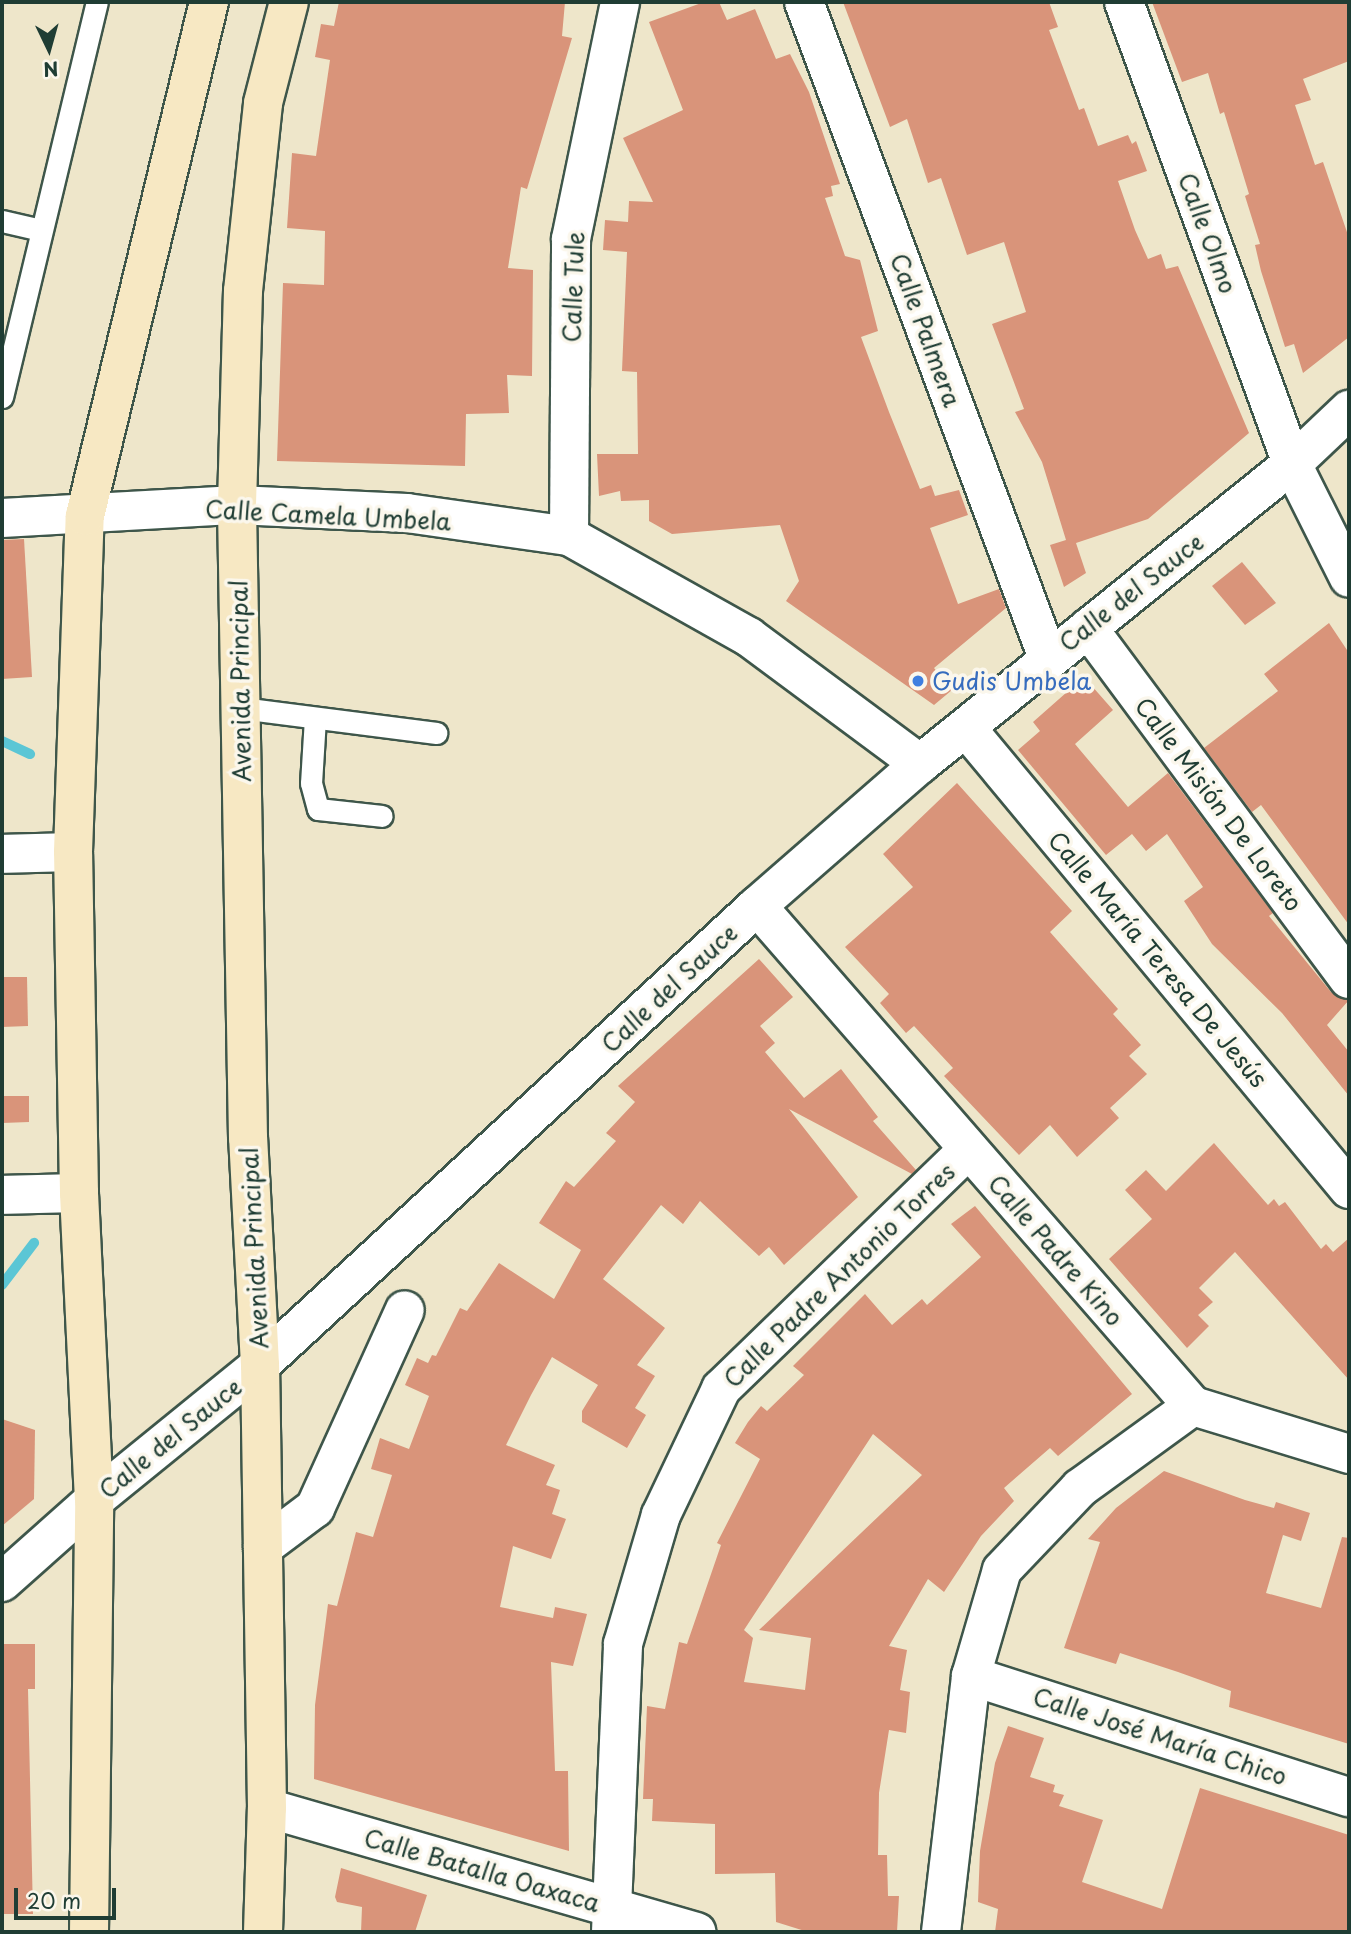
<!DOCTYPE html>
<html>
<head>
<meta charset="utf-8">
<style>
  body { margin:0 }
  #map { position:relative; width:1351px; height:1934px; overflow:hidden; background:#eee6ca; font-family:"Playpen Sans",sans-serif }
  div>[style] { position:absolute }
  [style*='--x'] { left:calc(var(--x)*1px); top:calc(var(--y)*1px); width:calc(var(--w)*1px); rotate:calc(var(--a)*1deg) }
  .stream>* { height:10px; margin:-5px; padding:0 5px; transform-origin:5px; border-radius:5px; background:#5bc6d5 }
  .building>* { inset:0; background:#d9947a }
  .roads { filter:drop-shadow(2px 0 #3e564a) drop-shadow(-2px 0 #3e564a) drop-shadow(0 2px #3e564a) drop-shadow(0 -2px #3e564a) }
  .service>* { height:21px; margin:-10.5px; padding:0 10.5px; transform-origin:10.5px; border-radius:10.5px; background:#fff }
  .minor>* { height:38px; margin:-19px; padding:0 19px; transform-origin:19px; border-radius:19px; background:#fff }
  .tertiary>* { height:38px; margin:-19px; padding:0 19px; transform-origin:19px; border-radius:19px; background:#fff }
  .secondary>* { height:38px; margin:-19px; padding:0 19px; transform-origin:19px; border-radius:19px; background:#f7e8c3 }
  .dots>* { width:19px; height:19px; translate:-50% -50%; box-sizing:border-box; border:4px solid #fbf7ec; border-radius:50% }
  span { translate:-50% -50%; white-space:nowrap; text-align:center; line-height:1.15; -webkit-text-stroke:7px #fbf7ec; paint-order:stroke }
  .street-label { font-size:24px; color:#1f3d34 }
  .shop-label { font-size:24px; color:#366cbe }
  .left { translate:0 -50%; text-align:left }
  .frame { position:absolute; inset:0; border:4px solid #1f3d34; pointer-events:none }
  .north { position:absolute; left:14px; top:14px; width:70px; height:70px; -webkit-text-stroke:5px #fbf7ec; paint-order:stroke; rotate:175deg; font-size:19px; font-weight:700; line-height:28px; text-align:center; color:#1f3d34 }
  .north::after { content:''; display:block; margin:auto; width:24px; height:32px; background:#1f3d34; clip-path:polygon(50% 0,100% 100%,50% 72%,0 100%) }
  .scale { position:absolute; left:14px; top:1888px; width:102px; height:32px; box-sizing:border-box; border:4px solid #1f3d34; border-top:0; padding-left:9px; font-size:21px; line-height:24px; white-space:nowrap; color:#1f3d34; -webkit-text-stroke:5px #fbf7ec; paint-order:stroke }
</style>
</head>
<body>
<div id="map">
  <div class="stream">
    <div style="--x:2;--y:741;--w:31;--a:25"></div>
    <div style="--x:2;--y:1285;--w:53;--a:-52.7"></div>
  </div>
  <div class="building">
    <div style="clip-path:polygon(339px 2px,565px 2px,562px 36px,572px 38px,527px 189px,521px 187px,508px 268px,533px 270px,532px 376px,507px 375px,509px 413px,466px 414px,465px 466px,277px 461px,283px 283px,324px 285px,325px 231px,287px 228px,292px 153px,316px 156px,330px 60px,315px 57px,321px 24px,334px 26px)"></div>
    <div style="clip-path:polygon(704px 2px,719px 2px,727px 20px,755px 9px,776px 59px,790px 54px,809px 92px,840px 184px,831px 186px,833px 196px,825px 198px,845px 256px,860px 260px,878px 331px,861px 337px,889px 412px,920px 489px,931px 485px,935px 496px,959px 490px,968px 515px,930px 528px,958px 604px,999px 589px,1006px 608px,934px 668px,952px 690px,934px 705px,786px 601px,799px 581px,780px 525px,672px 534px,649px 521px,649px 500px,621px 501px,620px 491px,599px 496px,597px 454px,638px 454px,637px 372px,622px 371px,627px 252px,603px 250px,605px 220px,628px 222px,629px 201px,653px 202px,623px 138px,683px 110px,649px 22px)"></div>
    <div style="clip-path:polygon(843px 2px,1049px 2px,1058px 27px,1049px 30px,1079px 110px,1084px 108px,1098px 146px,1128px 135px,1132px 144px,1136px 141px,1147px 171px,1118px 181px,1135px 230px,1148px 259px,1161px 254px,1166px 269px,1178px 266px,1249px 433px,1148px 519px,1076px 543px,1086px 573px,1064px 587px,1050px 545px,1066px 540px,1042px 462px,1015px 412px,1024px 409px,992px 324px,1026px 312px,1004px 242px,967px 255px,941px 178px,928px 183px,907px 119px,890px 127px)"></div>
    <div style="clip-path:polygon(1152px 2px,1349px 2px,1349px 61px,1303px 79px,1311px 100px,1295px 105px,1315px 165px,1323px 162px,1349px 238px,1349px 337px,1303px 373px,1294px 344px,1285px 347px,1261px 271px,1255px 245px,1260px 244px,1245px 196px,1249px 194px,1224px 112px,1220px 114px,1208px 73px,1182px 82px)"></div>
    <div style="clip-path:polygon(24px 539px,32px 677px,2px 679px,2px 540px)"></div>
    <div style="clip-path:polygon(1242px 562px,1276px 603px,1245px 625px,1212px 586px)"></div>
    <div style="clip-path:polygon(1329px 623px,1349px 653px,1349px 925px,1261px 805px,1252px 812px,1204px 748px,1278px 691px,1264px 674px)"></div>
    <div style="clip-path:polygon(1084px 677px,1113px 710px,1075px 744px,1080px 750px,1128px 807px,1168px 773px,1273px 913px,1269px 916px,1331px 992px,1349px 1000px,1327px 1025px,1349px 1052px,1349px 1096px,1282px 1013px,1212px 944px,1184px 901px,1203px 887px,1167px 834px,1146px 851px,1132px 834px,1106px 855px,1018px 750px,1040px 731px,1033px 722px)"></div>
    <div style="clip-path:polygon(957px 783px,1072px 911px,1050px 932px,1118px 1009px,1113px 1014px,1141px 1045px,1129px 1056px,1147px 1074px,1110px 1108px,1119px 1118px,1077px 1157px,1050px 1125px,1019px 1155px,944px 1076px,953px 1068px,914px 1026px,906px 1033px,880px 1003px,889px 994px,845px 947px,913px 887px,883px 854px)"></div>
    <div style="clip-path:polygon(759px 959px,793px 997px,760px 1026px,775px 1043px,765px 1052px,804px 1098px,841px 1069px,878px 1117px,873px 1121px,916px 1170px,912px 1174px,789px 1109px,858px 1197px,784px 1265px,769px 1247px,759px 1256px,700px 1201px,683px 1224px,661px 1205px,603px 1279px,665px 1328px,637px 1365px,655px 1376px,635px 1408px,646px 1415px,627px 1448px,582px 1422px,582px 1411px,598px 1385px,552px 1357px,531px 1395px,506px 1445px,555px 1465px,546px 1485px,560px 1490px,552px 1514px,566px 1519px,551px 1559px,513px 1546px,500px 1607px,553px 1618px,555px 1607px,587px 1614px,573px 1666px,551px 1662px,555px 1771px,568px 1771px,569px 1851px,314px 1779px,315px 1705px,328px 1604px,337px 1606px,356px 1532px,373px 1537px,392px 1475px,371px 1469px,380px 1438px,409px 1449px,429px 1396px,405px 1385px,417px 1358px,428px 1363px,432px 1355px,436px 1356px,460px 1308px,467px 1311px,499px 1263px,554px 1299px,581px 1250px,539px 1223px,566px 1181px,574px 1187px,616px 1141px,606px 1133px,635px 1102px,618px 1086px)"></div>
    <div style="clip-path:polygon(2px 977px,27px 977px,28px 1026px,2px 1027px)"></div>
    <div style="clip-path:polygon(2px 1096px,29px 1096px,29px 1122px,2px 1123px)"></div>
    <div style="clip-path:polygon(1214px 1143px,1268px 1205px,1274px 1199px,1279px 1206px,1285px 1202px,1321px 1249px,1326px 1244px,1333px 1252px,1349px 1238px,1349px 1380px,1235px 1252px,1199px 1288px,1213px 1302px,1198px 1315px,1209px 1326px,1187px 1348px,1109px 1259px,1152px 1219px,1125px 1190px,1146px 1170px,1166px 1191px)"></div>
    <div style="clip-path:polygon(evenodd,975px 1206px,1132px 1394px,1058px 1456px,1050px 1448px,1004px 1488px,1014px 1501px,981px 1536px,944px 1592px,928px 1579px,889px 1646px,907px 1650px,900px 1690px,910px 1692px,906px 1733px,889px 1730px,879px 1793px,878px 1855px,887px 1855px,888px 1896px,899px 1896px,897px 1932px,808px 1932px,776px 1922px,775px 1873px,715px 1874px,715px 1824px,652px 1821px,653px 1799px,643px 1799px,647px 1706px,665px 1709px,679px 1642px,687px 1644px,721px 1545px,717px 1543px,760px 1459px,735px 1443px,748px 1422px,761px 1406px,767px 1411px,804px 1375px,793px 1366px,865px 1294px,892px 1325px,922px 1299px,927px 1305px,981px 1257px,951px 1224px,975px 1206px,873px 1434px,922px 1475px,759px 1630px,811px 1638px,805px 1690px,744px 1682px,753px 1638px,744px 1630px,873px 1434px)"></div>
    <div style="clip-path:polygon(2px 1419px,35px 1430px,34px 1499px,2px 1526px)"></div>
    <div style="clip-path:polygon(1164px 1471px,1245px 1500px,1274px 1508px,1276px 1502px,1310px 1513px,1301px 1541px,1283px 1535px,1266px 1593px,1321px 1608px,1342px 1537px,1349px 1538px,1349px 1744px,1229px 1707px,1231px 1691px,1178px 1672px,1120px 1653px,1116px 1664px,1064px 1648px,1100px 1542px,1088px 1539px,1116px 1508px)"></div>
    <div style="clip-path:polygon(2px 1644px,35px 1644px,35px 1689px,28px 1689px,33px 1914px,2px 1914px)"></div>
    <div style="clip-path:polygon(1008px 1726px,1044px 1738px,1030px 1777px,1055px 1785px,1053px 1792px,1064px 1795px,1059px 1806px,1103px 1820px,1082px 1882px,1162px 1909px,1200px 1788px,1349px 1835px,1349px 1932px,995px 1932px,998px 1909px,978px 1902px,980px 1851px,995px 1763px)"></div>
    <div style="clip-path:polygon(341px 1868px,427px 1895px,415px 1932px,361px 1932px,362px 1907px,337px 1902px,335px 1897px)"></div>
  </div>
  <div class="roads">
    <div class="service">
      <div style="--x:2;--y:221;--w:40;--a:13"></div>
      <div style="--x:2;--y:397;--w:406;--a:-76.5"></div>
      <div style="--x:241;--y:708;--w:197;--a:7.3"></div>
      <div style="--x:315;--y:718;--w:65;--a:93.5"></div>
      <div style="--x:311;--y:783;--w:27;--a:75"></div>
      <div style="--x:318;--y:809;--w:64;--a:6.2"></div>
    </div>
    <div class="minor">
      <div style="--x:804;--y:2;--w:700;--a:69.6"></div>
      <div style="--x:1124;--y:2;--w:492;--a:70"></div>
      <div style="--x:1292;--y:464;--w:127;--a:63.4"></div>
      <div style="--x:2;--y:518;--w:235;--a:-3.2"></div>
      <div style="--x:237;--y:505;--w:170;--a:2.7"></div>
      <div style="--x:407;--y:513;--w:164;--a:8.1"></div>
      <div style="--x:569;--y:536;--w:206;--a:29.3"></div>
      <div style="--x:749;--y:637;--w:213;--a:36.6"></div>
      <div style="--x:569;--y:536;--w:297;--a:-89.6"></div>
      <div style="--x:571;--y:239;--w:242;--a:-78.3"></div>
      <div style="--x:1088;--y:628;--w:437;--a:53.4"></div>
      <div style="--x:967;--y:729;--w:598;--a:50.29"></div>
      <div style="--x:2;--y:854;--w:71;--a:-1.6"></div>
      <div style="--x:757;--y:906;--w:663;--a:48.91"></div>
      <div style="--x:1193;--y:1406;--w:163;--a:17.1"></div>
      <div style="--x:263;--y:1547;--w:65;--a:-36.9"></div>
      <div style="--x:315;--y:1508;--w:217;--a:-65.6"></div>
      <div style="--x:971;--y:1676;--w:397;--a:17.8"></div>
      <div style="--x:267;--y:1808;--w:447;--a:16.1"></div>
      <div style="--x:611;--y:1932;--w:288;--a:-87.6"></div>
      <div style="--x:623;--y:1644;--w:134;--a:-73.6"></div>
      <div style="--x:661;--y:1515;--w:140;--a:-64.5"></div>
      <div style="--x:721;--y:1389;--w:344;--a:-44.1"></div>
      <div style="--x:941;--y:1932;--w:258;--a:-83.3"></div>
      <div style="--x:971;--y:1676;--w:110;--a:-73.7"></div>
      <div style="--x:1002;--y:1570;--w:113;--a:-46.4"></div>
      <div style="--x:1080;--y:1488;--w:140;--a:-36"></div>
    </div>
    <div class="tertiary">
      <div style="--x:2;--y:1195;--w:77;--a:-1.5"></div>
      <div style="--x:2;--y:1582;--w:123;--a:-41.7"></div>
      <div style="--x:94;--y:1500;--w:214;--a:-39.1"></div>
      <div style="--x:260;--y:1365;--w:677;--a:-42.72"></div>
      <div style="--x:757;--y:906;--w:216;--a:-41.1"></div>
      <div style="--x:920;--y:764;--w:478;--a:-38.9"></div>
      <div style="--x:1292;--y:464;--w:79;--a:-43.5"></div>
    </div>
    <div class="secondary">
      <div style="--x:89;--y:1932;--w:432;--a:-89.3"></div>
      <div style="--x:94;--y:1500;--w:307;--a:-92.8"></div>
      <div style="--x:79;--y:1193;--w:341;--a:-91"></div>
      <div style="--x:73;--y:852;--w:336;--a:-88"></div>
      <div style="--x:85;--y:516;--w:529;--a:-76.44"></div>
      <div style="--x:263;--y:1932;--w:124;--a:-88.2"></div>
      <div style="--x:267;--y:1808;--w:443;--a:-90.9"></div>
      <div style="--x:260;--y:1365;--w:227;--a:-93"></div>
      <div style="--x:248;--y:1138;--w:633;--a:-91"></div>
      <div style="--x:237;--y:505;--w:214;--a:-88.4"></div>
      <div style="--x:243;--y:291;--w:189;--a:-83.9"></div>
      <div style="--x:263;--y:103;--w:104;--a:-75.6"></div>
    </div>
  </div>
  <div class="dots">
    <div style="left:918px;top:681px;background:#3f7fe0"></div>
  </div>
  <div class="street-label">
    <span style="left:1208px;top:233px;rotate:70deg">Calle Olmo</span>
    <span style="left:573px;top:287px;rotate:-88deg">Calle Tule</span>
    <span style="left:926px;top:330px;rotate:70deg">Calle Palmera</span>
    <span style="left:328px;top:515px;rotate:3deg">Calle Camela Umbela</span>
    <span style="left:1131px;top:592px;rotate:-38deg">Calle del Sauce</span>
    <span style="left:240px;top:681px;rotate:-91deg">Avenida Principal</span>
    <span style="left:1219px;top:804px;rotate:53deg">Calle Misión De Loreto</span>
    <span style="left:1158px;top:959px;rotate:50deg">Calle María Teresa De Jesús</span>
    <span style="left:669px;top:988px;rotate:-43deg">Calle del Sauce</span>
    <span style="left:254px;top:1248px;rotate:-93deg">Avenida Principal</span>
    <span style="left:1056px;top:1250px;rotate:49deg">Calle Padre Kino</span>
    <span style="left:839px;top:1275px;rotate:-44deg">Calle Padre Antonio Torres</span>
    <span style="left:170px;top:1438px;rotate:-39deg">Calle del Sauce</span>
    <span style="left:1160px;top:1736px;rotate:18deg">Calle José María Chico</span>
    <span style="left:482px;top:1870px;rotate:16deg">Calle Batalla Oaxaca</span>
  </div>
  <div class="shop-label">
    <span class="left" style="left:932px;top:681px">Gudis Umbela</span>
  </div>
  <div class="frame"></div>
  <div class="north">N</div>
  <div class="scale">20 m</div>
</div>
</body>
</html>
